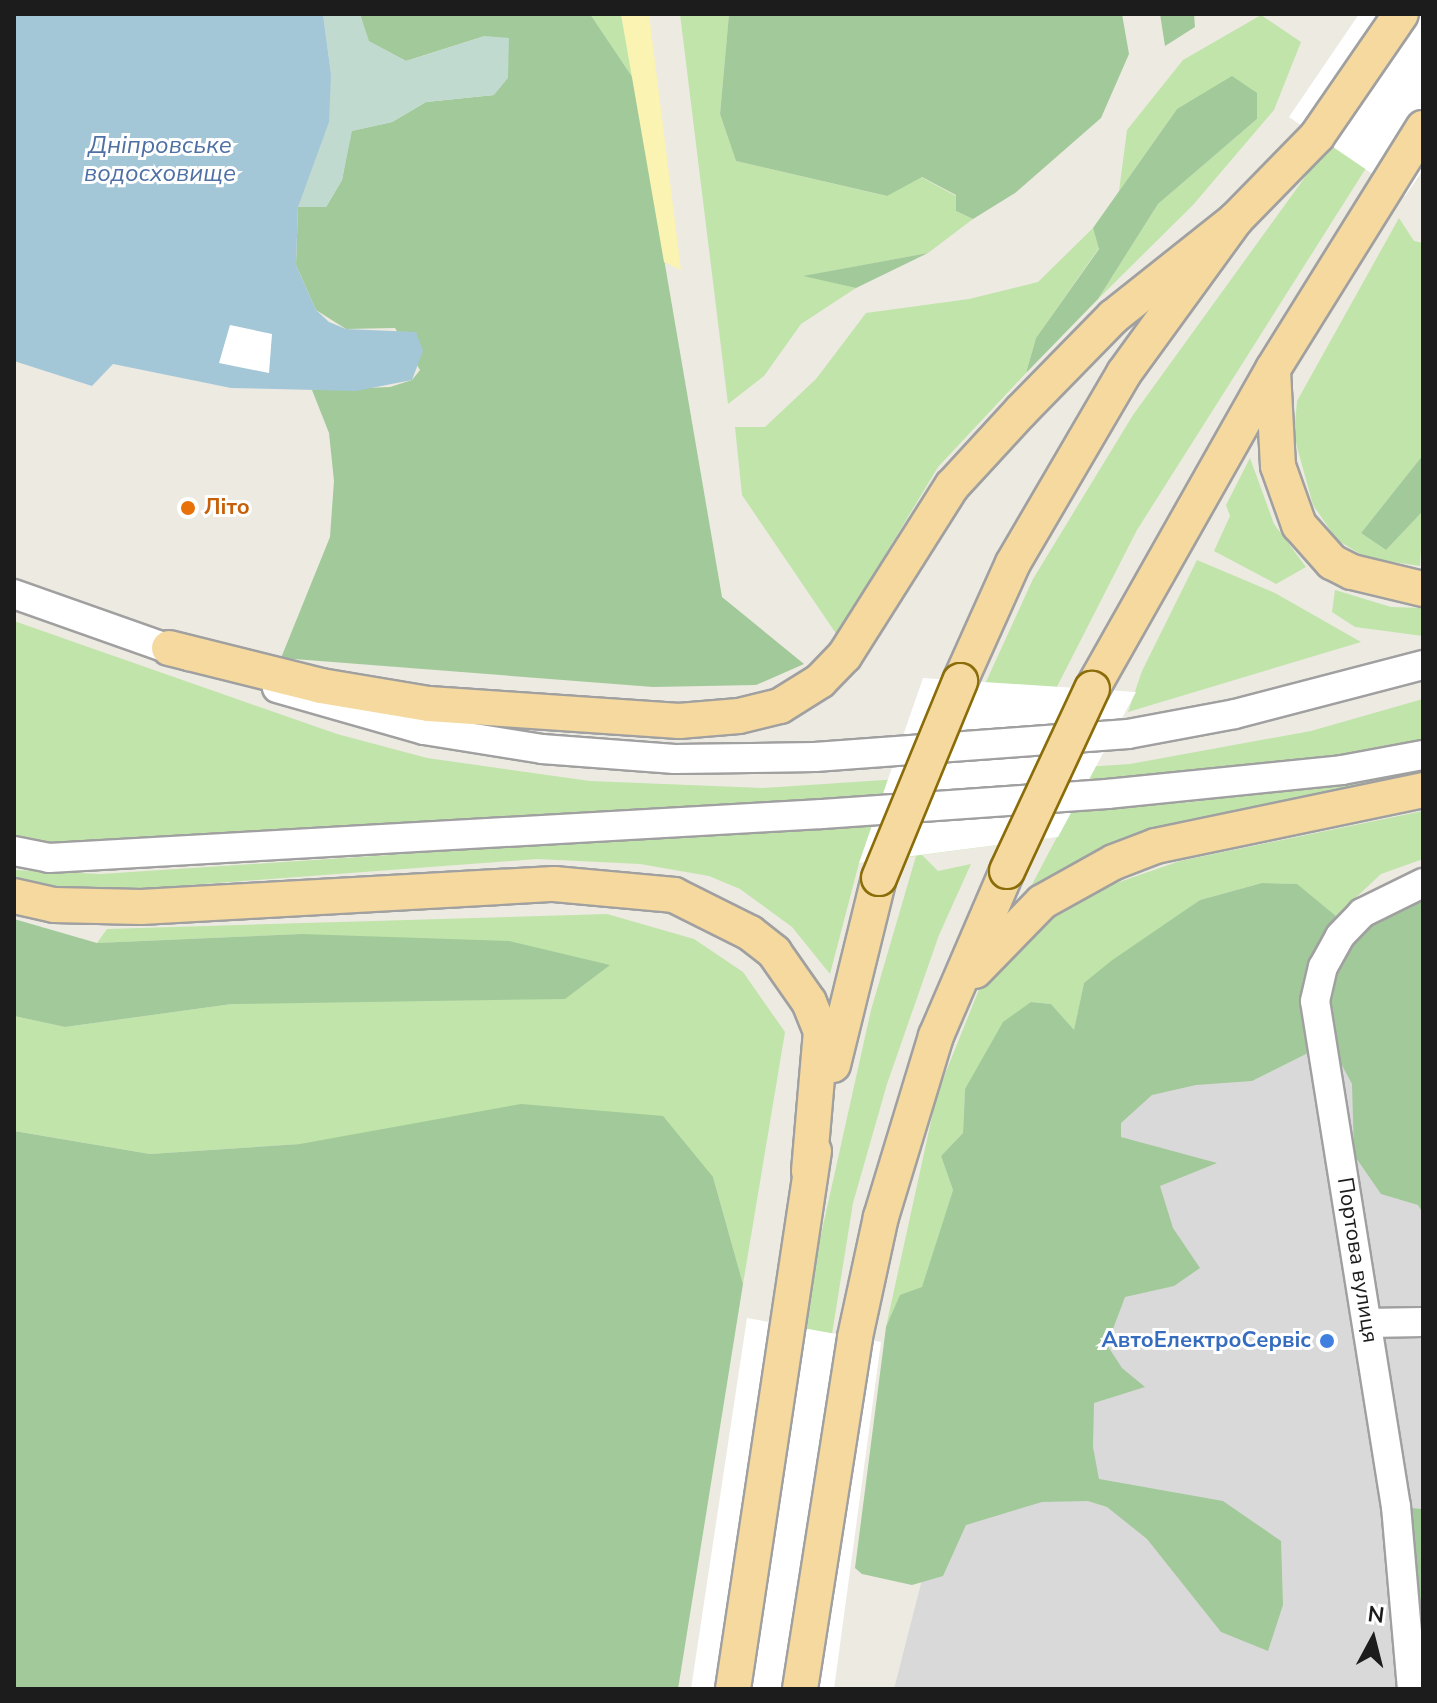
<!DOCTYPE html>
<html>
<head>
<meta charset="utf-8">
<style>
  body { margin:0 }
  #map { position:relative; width:1437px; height:1703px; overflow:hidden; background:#edeae2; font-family:"Nunito Sans",sans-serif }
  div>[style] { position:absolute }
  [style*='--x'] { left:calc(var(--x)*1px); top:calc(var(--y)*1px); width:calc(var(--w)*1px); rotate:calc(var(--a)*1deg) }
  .residential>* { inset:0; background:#dad9d9 }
  .grass>* { inset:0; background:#c0e4aa }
  .forest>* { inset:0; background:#a2c999 }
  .wetland>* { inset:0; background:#c0dad0 }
  .sand>* { inset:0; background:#faf3b2 }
  .water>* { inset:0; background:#a4c7d8 }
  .pier>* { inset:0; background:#fff }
  .roads { filter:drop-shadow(2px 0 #a0a0a0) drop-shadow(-2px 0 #a0a0a0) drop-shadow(0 2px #a0a0a0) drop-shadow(0 -2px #a0a0a0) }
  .minor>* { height:28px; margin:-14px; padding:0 14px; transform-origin:14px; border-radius:14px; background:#fff }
  .major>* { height:34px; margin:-17px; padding:0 17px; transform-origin:17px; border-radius:17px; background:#f5d99e }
  .bridges { filter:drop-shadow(2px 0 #8a6d09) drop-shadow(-2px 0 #8a6d09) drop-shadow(0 2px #8a6d09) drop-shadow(0 -2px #8a6d09) }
  .major-bridge>* { height:34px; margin:-17px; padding:0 17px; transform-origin:17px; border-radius:17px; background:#f5d99e }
  .dots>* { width:22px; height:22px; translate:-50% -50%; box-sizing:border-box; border:4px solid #fff; border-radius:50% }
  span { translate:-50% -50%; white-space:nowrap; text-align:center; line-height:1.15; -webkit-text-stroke:6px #fff; paint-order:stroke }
  .food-label { font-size:22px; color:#c56008; font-weight:700 }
  .left { translate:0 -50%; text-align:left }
  .street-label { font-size:22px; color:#1c1c1c }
  .shop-label { font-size:22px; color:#366cbe; font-weight:700 }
  .right { translate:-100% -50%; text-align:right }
  .water-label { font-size:24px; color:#4f70a4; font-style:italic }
  .frame { position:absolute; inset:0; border:16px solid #1c1c1c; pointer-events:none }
  .north { position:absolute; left:1333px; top:1599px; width:80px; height:80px; -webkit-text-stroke:6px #fff; paint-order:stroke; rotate:7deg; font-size:22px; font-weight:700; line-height:32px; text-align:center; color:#1c1c1c }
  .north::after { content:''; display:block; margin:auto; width:28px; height:36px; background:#1c1c1c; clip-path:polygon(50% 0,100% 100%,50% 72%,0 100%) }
</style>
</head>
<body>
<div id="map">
  <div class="residential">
    <div style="clip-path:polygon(1356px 1041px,1423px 1150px,1423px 1689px,894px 1689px,926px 1564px,1103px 1104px)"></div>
  </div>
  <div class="grass">
    <div style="clip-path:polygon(590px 14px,621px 14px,633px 78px)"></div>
    <div style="clip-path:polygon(680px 14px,729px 14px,720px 114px,736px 161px,886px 196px,921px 177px,956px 196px,956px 211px,973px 219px,928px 253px,805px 276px,856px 288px,801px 324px,764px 376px,728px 404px)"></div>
    <div style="clip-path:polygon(1261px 15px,1301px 42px,1274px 110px,1193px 205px,1098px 299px,1158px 204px,1257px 119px,1177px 109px,1119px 191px,1127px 130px,1183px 60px)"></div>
    <div style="clip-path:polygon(1423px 78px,1137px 530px,1042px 716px,980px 695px,1033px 579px,1133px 415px,1329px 144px)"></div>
    <div style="clip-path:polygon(1399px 218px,1414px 241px,1423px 243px,1423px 455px,1361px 533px,1386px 550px,1423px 511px,1420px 566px,1367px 558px,1337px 540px,1313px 505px,1294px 436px,1297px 401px)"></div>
    <div style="clip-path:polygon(1093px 228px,1099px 248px,1036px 338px,1026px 373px,938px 467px,837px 635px,742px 495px,735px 427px,765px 427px,816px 379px,866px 313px,969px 299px,1038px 282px)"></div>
    <div style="clip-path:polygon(1250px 458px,1274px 524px,1306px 567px,1276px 584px,1214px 551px,1230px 516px,1226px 505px)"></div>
    <div style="clip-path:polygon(1197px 560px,1275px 593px,1361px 642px,1128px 712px,1142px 671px)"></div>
    <div style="clip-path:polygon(1335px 590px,1391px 607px,1423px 608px,1423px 636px,1355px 627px,1332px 612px)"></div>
    <div style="clip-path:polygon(14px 621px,337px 734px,427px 758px,590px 781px,763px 788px,1130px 764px,1311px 731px,1423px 699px,1423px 740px,1284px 766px,1031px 795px,69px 847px,14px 840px)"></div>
    <div style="clip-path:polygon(1423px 768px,1423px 776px,1188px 821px,1116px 843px,1026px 896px,1057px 837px,922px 855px,938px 871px,971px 864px,939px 935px,887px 1084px,853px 1203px,775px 1689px,804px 1311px,871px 1010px,916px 856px,859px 863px,830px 974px,792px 927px,740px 889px,709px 876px,640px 864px,537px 859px,98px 892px,14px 885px,14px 870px,101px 874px,1193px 802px)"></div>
    <div style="clip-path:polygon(1423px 811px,1423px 859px,1381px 874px,1336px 916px,1296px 884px,1262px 883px,1200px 900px,1084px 983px,1074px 1031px,1051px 1004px,1031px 1002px,965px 1089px,963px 1133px,941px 1156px,953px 1190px,922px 1288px,886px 1327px,937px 1094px,980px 987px,1035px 930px,1099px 889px,1180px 861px)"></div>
    <div style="clip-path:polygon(607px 914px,694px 939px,743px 972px,785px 1032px,743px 1284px,713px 1177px,300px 1144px,150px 1154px,14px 1131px,14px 1016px,65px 1027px,232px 1004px,301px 934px,97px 943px,107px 929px)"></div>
  </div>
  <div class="forest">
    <div style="clip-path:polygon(360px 14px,590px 14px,633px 78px,722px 597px,804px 664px,756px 685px,653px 687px,281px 658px,330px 537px,334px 481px,329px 433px,312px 390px,390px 387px,412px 380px,420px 370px,395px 328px,346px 329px,316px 310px,296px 265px,298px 207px,326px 207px,342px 180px,351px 131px,392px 122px,426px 102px,494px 95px,485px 36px,406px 61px,368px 41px)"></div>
    <div style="clip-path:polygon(729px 14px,1122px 14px,1129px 54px,1101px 118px,1015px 193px,973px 219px,956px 211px,956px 195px,922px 177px,887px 196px,736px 161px,720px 114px)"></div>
    <div style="clip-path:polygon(1160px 14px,1194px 14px,1195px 27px,1165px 46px)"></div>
    <div style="clip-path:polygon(1232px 76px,1257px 93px,1257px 119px,1158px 204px,1098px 299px,1026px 373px,1036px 338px,1099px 249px,1093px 228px,1177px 109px)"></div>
    <div style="clip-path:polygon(928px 253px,856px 288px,803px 276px)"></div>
    <div style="clip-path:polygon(1423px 455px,1423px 511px,1386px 550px,1361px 533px)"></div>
    <div style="clip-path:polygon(1262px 883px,1297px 884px,1336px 916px,1313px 952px,1306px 983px,1312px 1051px,1252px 1081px,1196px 1085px,1152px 1095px,1121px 1123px,1121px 1137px,1217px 1163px,1160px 1186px,1173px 1228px,1200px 1268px,1174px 1286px,1125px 1297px,1107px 1345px,1122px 1368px,1145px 1387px,1094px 1403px,1093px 1447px,1099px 1479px,1223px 1501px,1281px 1541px,1283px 1605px,1268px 1651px,1221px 1632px,1147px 1539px,1107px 1507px,1088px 1501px,1042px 1502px,966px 1525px,943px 1576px,912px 1585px,862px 1574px,855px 1568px,886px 1327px,900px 1295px,922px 1287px,953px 1190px,941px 1156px,963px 1133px,965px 1089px,1003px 1022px,1031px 1002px,1051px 1004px,1074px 1030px,1084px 983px,1111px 961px,1200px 900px)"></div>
    <div style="clip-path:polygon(1423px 893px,1423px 1213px,1418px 1205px,1381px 1194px,1354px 1155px,1352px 1084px,1331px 1045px,1328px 994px,1356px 938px,1397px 902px)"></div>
    <div style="clip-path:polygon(14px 919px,97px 943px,301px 934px,509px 941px,610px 965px,565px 999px,232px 1004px,65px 1027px,14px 1016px)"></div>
    <div style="clip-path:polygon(521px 1104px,663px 1116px,713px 1177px,743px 1284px,678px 1689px,14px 1689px,14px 1131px,150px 1154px,300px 1144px)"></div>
    <div style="clip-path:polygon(1409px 1508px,1423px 1509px,1423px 1689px)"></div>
  </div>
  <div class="wetland">
    <div style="clip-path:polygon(323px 14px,360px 14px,369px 41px,406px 61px,485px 36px,509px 38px,508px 78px,494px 95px,426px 102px,392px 122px,352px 131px,342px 180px,326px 207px,298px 207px,331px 74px)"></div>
  </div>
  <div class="sand">
    <div style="clip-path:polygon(621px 14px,649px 14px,681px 270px,664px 262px)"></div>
  </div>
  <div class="water">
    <div style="clip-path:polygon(14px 14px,323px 14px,331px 74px,329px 122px,298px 207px,296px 265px,316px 310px,329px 322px,346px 329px,416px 332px,423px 351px,412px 380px,356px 391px,231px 388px,113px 364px,92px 386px,14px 361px)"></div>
  </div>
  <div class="pier">
    <div style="clip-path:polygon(1359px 14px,1423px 14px,1423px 170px,1405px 196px,1289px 117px)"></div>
    <div style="clip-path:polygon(230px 325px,272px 334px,269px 373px,219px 363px)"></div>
    <div style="clip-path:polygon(923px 678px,1136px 692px,1058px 837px,859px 863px)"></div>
    <div style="clip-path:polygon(747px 1318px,881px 1342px,834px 1689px,691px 1689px)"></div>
  </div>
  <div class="roads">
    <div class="minor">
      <div style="--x:14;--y:594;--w:186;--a:19.5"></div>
      <div style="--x:277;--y:688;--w:153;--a:15.9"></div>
      <div style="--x:424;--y:730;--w:120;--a:9.1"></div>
      <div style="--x:542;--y:749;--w:133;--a:4.3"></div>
      <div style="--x:675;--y:759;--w:140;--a:-0.8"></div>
      <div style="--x:815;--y:757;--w:314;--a:-4.2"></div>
      <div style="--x:1128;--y:734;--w:109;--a:-10.6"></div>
      <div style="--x:1235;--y:714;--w:194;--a:-14.6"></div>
      <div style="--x:14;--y:851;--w:36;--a:11"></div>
      <div style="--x:49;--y:858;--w:774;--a:-3.26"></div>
      <div style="--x:822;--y:814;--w:286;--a:-4"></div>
      <div style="--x:1107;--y:794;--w:236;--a:-5.8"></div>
      <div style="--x:1342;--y:770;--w:82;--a:-10.5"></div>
      <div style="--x:1367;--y:1323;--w:56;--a:-1"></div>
      <div style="--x:1412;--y:1689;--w:183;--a:-95"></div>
      <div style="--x:1396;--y:1507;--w:512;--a:-99.09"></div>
      <div style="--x:1315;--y:1001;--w:35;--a:-77"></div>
      <div style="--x:1323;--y:967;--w:35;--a:-61"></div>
      <div style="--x:1340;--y:936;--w:32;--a:-46"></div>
      <div style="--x:1362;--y:913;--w:68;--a:-26.2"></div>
    </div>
    <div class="major">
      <div style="--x:1273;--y:371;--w:95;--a:87"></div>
      <div style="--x:1278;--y:466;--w:63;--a:70.4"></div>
      <div style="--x:1299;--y:525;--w:50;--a:48.3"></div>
      <div style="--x:1332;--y:562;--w:22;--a:27"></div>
      <div style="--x:1352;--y:572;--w:73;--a:13.5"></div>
      <div style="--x:169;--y:648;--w:157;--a:14"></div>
      <div style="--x:321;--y:686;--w:109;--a:9.5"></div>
      <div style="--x:429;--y:704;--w:251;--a:3.9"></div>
      <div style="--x:679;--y:721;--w:60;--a:-4.8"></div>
      <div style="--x:739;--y:716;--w:42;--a:-13.7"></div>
      <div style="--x:780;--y:706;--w:47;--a:-32"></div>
      <div style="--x:820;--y:681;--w:36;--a:-46"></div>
      <div style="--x:845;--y:655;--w:200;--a:-57.7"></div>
      <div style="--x:952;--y:486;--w:102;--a:-47.4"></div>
      <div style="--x:1021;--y:411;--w:132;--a:-45.6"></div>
      <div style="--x:1113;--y:317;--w:157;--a:-38.5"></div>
      <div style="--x:960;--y:681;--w:129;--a:-65.8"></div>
      <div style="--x:1013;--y:563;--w:220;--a:-59.7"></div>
      <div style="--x:1124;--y:373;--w:190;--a:-54"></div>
      <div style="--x:1236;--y:219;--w:116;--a:-45.7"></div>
      <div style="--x:1317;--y:136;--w:148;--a:-55.5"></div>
      <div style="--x:1092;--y:689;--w:368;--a:-60.5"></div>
      <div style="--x:1273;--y:369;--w:284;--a:-58.1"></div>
      <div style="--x:14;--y:896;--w:41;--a:12.7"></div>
      <div style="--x:54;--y:905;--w:87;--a:1.3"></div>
      <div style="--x:141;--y:907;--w:414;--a:-3.2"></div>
      <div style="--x:554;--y:884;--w:121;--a:5.2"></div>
      <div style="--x:674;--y:895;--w:85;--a:26.6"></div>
      <div style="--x:750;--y:933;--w:31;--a:38"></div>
      <div style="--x:774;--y:952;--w:61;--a:55"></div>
      <div style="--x:809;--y:1002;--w:31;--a:68"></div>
      <div style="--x:821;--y:1031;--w:141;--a:94.9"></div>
      <div style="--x:975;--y:971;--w:96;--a:-45.8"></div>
      <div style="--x:1042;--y:902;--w:82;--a:-29.1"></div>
      <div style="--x:1114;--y:862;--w:45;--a:-20.9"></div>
      <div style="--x:1156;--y:846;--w:273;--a:-11.8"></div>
      <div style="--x:833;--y:1065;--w:193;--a:-76.2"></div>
      <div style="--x:733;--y:1689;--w:544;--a:-81.44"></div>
      <div style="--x:800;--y:1689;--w:356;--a:-81.1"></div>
      <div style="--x:855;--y:1337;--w:123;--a:-77.8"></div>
      <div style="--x:881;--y:1217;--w:189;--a:-73.1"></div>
      <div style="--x:936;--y:1036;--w:180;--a:-66.7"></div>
    </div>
  </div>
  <div class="bridges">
    <div class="major-bridge">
      <div style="--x:1007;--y:871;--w:201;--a:-65"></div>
      <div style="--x:879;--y:878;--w:213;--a:-67.6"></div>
    </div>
  </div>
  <div class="dots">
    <div style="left:188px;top:508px;background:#e8710a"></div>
    <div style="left:1327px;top:1341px;background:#3f7fe0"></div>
  </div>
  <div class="food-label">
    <span class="left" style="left:204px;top:508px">Літо</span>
  </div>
  <div class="street-label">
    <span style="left:1357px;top:1260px;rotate:81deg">Портова вулиця</span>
  </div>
  <div class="shop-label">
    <span class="right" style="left:1311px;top:1341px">АвтоЕлектроСервіс</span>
  </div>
  <div class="water-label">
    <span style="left:160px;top:160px">Дніпровське<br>водосховище</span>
  </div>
  <div class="frame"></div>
  <div class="north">N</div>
</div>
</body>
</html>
